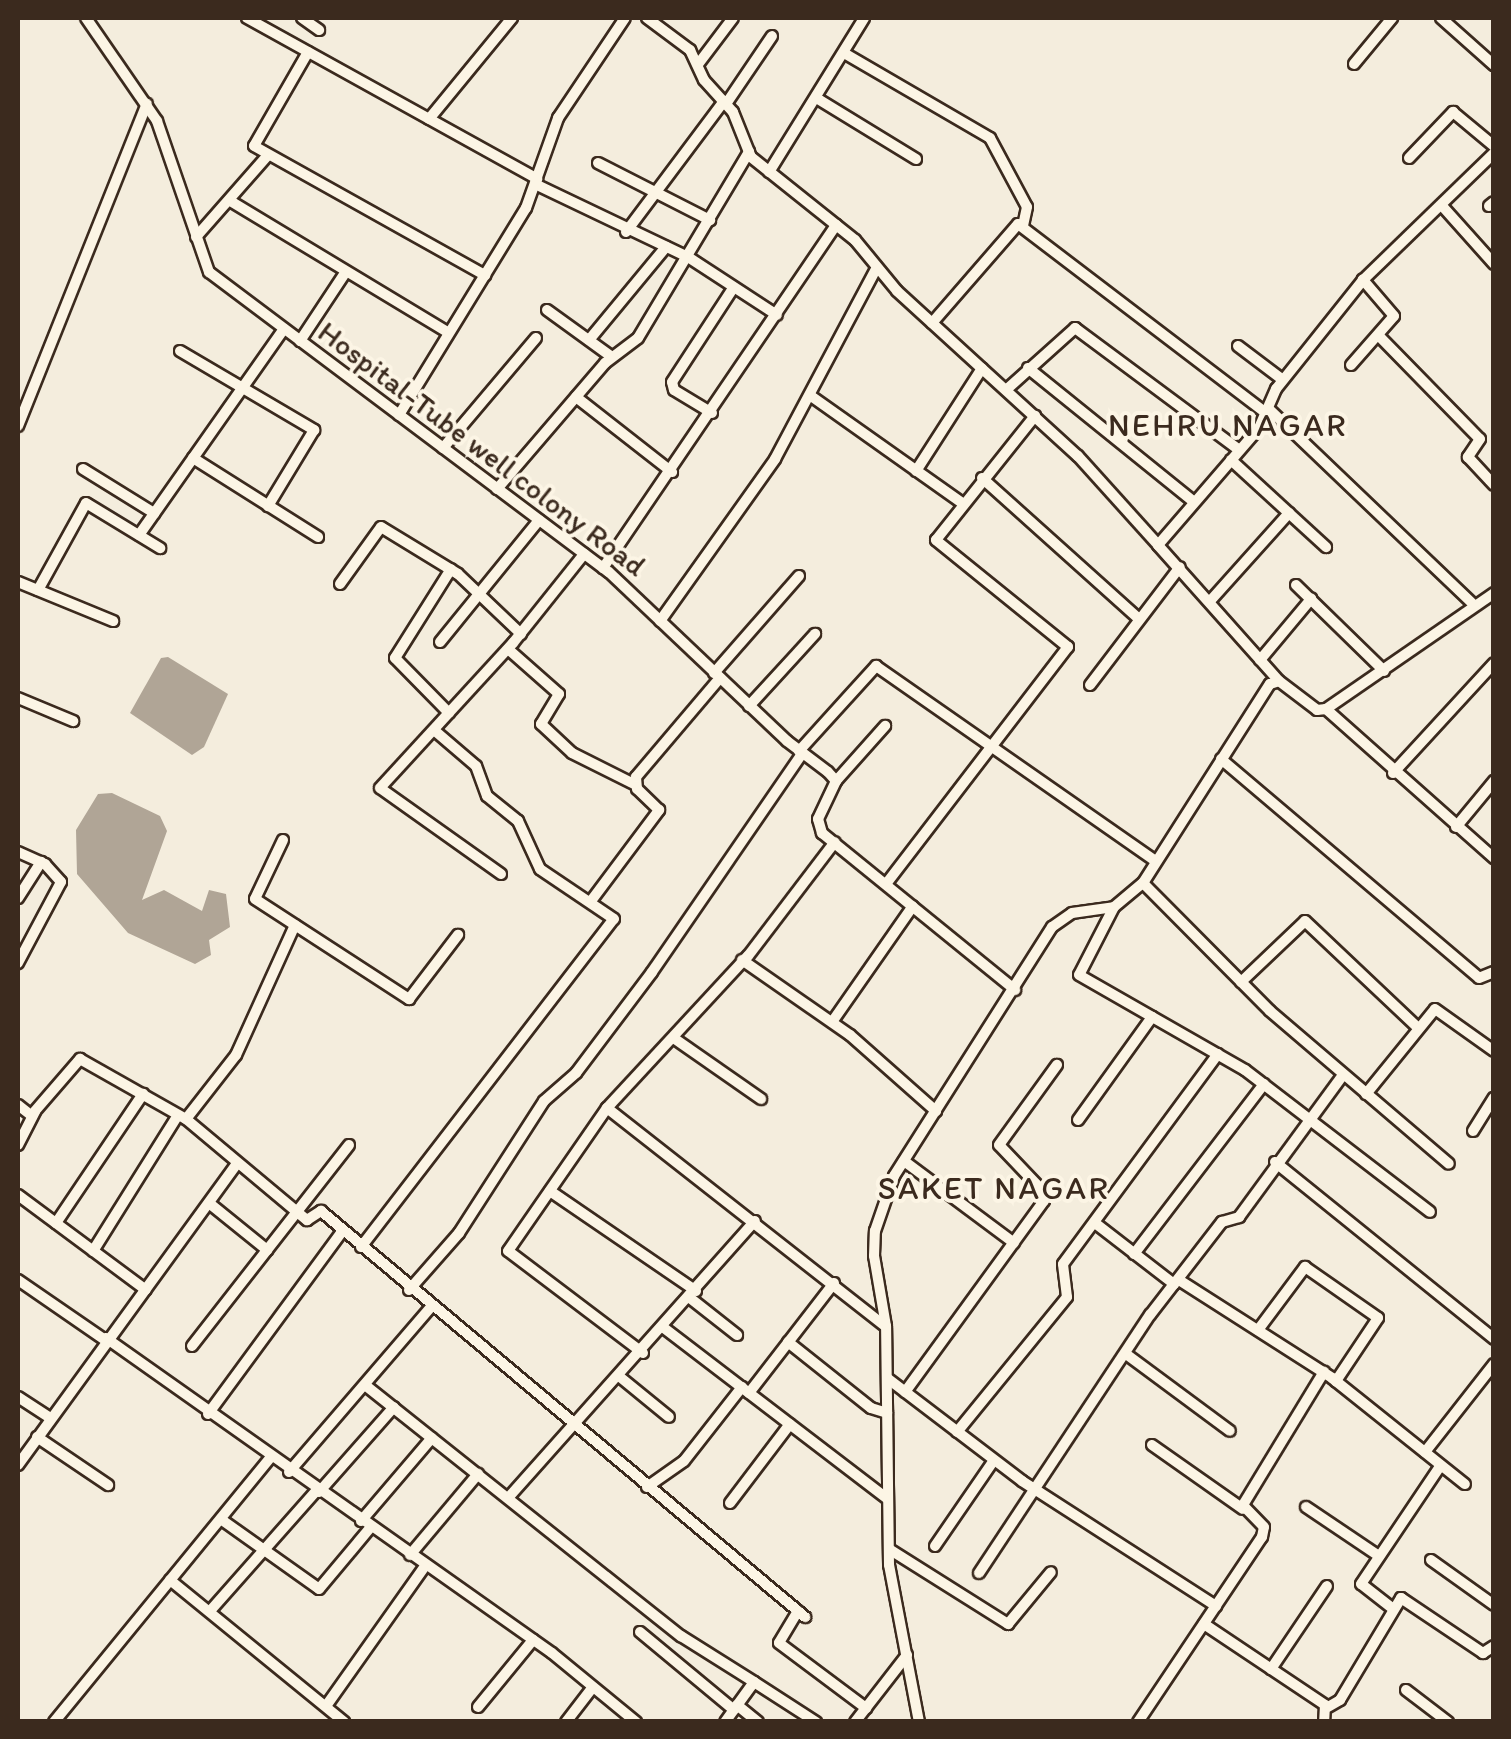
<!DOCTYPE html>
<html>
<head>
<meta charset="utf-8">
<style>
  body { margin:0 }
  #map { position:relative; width:1511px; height:1739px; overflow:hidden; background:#f4eddd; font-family:Itim,sans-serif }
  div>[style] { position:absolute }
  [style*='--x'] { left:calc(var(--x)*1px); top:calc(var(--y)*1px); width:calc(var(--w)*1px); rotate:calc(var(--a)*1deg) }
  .water>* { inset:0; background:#b0a596 }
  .roads { filter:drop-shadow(2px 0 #3b2a1e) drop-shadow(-2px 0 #3b2a1e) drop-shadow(0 2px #3b2a1e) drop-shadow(0 -2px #3b2a1e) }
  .minor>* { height:10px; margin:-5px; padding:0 5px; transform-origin:5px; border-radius:5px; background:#fcf5e5 }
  span { translate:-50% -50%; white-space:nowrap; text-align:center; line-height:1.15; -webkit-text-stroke:8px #fcf5e5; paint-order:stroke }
  .street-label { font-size:30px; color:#3b2a1e }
  .neighbourhood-label { font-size:32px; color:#3b2a1e; letter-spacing:2.5px }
  .frame { position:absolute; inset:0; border:20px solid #3b2a1e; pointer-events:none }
</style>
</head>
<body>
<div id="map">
  <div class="water">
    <div style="clip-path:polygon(168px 657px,228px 694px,204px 747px,192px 755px,130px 713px,161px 658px)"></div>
    <div style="clip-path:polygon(112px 793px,160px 816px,167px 831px,142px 900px,164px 890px,202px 911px,209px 890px,226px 894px,230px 927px,209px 940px,211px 955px,195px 964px,128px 933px,77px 874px,76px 830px,98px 794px)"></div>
  </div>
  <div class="roads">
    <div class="minor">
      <div style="--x:86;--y:18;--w:125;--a:55.4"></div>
      <div style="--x:157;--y:121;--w:160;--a:71"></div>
      <div style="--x:209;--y:272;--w:500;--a:36.9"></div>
      <div style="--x:609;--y:572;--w:245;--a:43.5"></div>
      <div style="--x:787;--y:741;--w:51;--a:37.1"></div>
      <div style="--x:828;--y:772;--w:12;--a:48"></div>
      <div style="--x:836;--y:781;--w:42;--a:115.3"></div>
      <div style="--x:818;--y:819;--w:15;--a:74"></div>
      <div style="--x:822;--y:833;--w:249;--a:39.1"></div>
      <div style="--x:247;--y:18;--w:332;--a:29"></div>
      <div style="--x:302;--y:18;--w:21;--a:35"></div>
      <div style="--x:647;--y:18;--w:54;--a:36.7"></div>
      <div style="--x:690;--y:50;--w:33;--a:65"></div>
      <div style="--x:704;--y:80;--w:43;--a:47.8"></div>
      <div style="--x:733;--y:112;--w:48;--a:68.2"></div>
      <div style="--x:751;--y:157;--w:133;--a:38.6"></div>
      <div style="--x:855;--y:240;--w:66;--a:50.5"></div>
      <div style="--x:897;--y:291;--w:245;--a:42.4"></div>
      <div style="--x:1078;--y:456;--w:120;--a:48"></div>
      <div style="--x:1441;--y:18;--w:71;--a:41.6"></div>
      <div style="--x:308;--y:52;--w:108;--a:119.9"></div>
      <div style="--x:254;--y:146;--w:265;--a:29.2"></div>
      <div style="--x:844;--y:53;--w:169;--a:30.2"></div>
      <div style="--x:990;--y:138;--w:78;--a:61.8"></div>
      <div style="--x:1027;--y:207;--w:19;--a:102"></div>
      <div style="--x:699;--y:63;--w:56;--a:-52.9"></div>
      <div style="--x:1354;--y:64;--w:60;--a:-50.4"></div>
      <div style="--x:818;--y:99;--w:115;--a:31.5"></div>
      <div style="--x:726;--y:104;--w:82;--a:-55.9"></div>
      <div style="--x:429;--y:119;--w:131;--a:-50.6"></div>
      <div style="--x:1409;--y:158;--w:64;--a:-46.3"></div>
      <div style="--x:1453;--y:112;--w:53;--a:39.7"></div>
      <div style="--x:598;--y:163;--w:126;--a:27"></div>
      <div style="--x:769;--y:172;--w:181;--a:-58.3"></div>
      <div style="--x:535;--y:184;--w:170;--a:25.5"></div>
      <div style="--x:688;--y:257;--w:106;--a:33.1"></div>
      <div style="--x:232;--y:202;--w:253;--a:31.1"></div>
      <div style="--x:1489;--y:206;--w:6;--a:-39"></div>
      <div style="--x:1444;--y:208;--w:75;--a:48.2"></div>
      <div style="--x:626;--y:232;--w:164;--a:-53.2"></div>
      <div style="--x:196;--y:237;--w:109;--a:-48.7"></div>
      <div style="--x:547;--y:310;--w:80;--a:35.9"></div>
      <div style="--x:932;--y:323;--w:131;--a:-49"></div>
      <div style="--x:1018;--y:224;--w:313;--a:37.3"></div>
      <div style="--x:1379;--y:336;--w:144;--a:45.6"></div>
      <div style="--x:1480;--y:439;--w:22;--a:124"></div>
      <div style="--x:1468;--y:457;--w:38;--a:47"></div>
      <div style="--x:589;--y:340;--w:121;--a:-50.4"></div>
      <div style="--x:300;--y:341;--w:82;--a:-56.5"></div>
      <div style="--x:1238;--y:346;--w:56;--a:37.1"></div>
      <div style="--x:180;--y:351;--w:156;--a:30.5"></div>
      <div style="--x:314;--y:430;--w:89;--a:121.2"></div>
      <div style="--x:1351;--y:365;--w:65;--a:-48.7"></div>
      <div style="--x:1394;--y:316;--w:48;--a:-130.7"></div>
      <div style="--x:1028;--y:368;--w:213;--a:38.9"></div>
      <div style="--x:1006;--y:390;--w:93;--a:-41.9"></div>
      <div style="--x:1075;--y:328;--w:204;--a:36.6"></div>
      <div style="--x:811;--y:396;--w:185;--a:35.3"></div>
      <div style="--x:576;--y:397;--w:122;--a:38"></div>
      <div style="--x:1270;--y:410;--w:279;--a:43.7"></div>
      <div style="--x:712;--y:413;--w:44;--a:-148.8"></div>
      <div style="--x:674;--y:390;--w:8;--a:-104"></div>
      <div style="--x:672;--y:382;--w:113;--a:-56.9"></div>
      <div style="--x:399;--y:415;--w:243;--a:-58.5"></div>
      <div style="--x:526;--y:208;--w:96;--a:-70.4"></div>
      <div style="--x:558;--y:118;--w:120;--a:-56.2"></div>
      <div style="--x:18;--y:426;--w:347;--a:-68.2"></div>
      <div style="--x:443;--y:448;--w:144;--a:-49.8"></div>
      <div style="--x:193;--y:458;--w:148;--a:32.3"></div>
      <div style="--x:1231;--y:460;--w:129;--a:42.5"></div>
      <div style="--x:83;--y:469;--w:84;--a:31.8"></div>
      <div style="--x:916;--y:471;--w:122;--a:-57.3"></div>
      <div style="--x:982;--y:478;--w:211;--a:41.9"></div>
      <div style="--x:497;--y:489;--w:166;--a:-49.4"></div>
      <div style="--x:605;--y:363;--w:41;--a:-37.1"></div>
      <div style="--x:638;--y:338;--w:217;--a:-59.2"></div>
      <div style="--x:139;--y:535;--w:252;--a:-54.9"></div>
      <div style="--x:603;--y:568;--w:415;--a:-55.8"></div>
      <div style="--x:18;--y:582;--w:103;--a:22.3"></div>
      <div style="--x:340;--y:584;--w:70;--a:-54.3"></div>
      <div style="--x:381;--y:527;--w:90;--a:31.4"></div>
      <div style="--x:458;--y:574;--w:87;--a:43.6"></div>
      <div style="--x:1296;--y:585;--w:123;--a:44.3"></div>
      <div style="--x:38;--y:590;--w:99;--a:-61.1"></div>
      <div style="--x:86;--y:503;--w:87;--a:31.3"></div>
      <div style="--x:1211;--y:600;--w:117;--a:-48.1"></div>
      <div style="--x:660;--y:621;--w:199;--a:-54.6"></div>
      <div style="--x:775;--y:459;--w:217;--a:-62"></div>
      <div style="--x:440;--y:642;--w:157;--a:-50.9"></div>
      <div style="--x:508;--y:649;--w:68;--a:41.4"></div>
      <div style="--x:559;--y:694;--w:35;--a:121"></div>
      <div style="--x:541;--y:724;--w:42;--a:43.1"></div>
      <div style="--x:572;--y:753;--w:69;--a:26.6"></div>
      <div style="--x:1260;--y:660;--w:80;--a:-50.1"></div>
      <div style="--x:714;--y:673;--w:129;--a:-48.8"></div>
      <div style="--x:1279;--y:681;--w:182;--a:-131.7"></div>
      <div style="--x:1158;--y:545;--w:155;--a:-49.2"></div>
      <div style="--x:1259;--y:428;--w:43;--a:-66.4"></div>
      <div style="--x:1276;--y:389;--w:139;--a:-51.4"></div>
      <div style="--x:1363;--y:280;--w:182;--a:-44.1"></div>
      <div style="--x:1090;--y:685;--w:148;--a:-52.7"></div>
      <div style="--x:18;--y:698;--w:60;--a:22.7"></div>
      <div style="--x:749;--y:706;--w:98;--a:-47.5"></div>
      <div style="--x:1326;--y:709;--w:225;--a:41.6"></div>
      <div style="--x:449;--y:713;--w:77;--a:-134.5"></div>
      <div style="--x:395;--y:658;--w:105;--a:-57.8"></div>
      <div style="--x:799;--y:751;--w:115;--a:-47.8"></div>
      <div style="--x:876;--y:666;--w:341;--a:34.9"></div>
      <div style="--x:1221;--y:759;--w:338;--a:40.3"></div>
      <div style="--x:1479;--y:978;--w:16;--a:-22"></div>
      <div style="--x:1393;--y:773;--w:149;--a:-47.4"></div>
      <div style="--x:836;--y:781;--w:74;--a:-48.3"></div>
      <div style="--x:1456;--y:827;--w:60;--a:-50.4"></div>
      <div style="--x:283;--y:840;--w:65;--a:115.4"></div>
      <div style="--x:255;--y:899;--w:184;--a:33"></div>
      <div style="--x:409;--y:999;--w:81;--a:-52.6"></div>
      <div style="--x:18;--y:852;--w:30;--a:24"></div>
      <div style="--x:45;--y:864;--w:24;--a:48"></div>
      <div style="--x:61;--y:882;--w:92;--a:118"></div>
      <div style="--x:501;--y:874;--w:148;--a:-144.6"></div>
      <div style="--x:380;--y:788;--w:197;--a:-47.5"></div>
      <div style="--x:513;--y:643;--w:114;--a:-51.4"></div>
      <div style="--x:1143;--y:883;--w:180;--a:45.2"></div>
      <div style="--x:1270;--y:1011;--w:235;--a:40.5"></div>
      <div style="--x:886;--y:884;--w:299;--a:-52.5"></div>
      <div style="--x:1068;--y:647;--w:170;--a:-141"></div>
      <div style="--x:936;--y:540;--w:159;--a:-51.4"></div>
      <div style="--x:18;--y:898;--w:43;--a:-57.4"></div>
      <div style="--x:591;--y:901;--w:114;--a:-53.2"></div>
      <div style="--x:659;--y:810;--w:30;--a:-136"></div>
      <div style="--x:637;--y:789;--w:12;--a:-95"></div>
      <div style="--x:636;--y:777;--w:130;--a:-49.7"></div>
      <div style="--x:1114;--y:907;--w:76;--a:117.2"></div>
      <div style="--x:1079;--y:975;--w:191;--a:29.8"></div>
      <div style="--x:1245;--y:1070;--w:233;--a:37.5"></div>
      <div style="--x:295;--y:925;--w:143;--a:114.4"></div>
      <div style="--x:236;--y:1055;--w:81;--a:128"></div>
      <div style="--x:186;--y:1119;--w:158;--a:39.9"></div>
      <div style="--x:307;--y:1220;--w:17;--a:-33"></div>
      <div style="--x:321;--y:1211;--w:632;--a:39.99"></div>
      <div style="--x:742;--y:960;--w:131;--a:34.8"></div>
      <div style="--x:850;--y:1035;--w:115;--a:41.5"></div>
      <div style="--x:1241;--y:982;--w:88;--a:-43.6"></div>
      <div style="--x:1305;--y:921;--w:156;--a:43.4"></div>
      <div style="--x:832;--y:1022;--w:141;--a:-55.1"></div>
      <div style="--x:675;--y:1039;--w:105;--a:34.9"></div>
      <div style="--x:1366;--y:1094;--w:109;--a:-50.9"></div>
      <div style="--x:1435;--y:1009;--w:72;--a:35.4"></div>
      <div style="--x:18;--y:1105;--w:18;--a:38"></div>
      <div style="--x:607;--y:1108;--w:353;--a:38.1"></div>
      <div style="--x:1078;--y:1120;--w:127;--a:-54.3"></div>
      <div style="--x:1473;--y:1131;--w:39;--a:-58"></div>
      <div style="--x:18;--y:1145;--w:38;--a:-63"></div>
      <div style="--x:35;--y:1111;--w:69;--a:-49.1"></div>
      <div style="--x:80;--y:1059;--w:122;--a:29.5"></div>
      <div style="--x:904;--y:1161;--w:137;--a:36.7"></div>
      <div style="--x:1275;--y:1162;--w:282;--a:38.9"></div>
      <div style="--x:550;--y:1191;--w:177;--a:34.4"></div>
      <div style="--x:18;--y:1195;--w:159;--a:36.6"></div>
      <div style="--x:209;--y:1203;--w:75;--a:39"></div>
      <div style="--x:56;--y:1223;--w:156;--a:-56"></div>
      <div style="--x:1095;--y:1223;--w:100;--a:37.7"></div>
      <div style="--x:361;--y:1247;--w:414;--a:-52.4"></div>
      <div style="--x:614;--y:919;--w:89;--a:-146"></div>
      <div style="--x:540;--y:869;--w:53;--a:-114.6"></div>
      <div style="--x:518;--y:821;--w:40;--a:-141"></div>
      <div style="--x:487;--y:796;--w:32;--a:-110"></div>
      <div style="--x:476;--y:766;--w:55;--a:-139.4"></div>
      <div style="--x:93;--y:1251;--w:160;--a:-58"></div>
      <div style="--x:1134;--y:1254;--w:214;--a:-52.6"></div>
      <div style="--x:18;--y:1280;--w:106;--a:34.6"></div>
      <div style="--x:1179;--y:1280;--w:182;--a:32.6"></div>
      <div style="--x:1332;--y:1378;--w:170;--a:38.6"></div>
      <div style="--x:409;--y:1290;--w:76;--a:-48.7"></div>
      <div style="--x:459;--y:1233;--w:157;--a:-57.2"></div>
      <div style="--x:544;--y:1101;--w:43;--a:-41.2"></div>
      <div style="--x:576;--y:1073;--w:126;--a:-53"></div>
      <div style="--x:652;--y:972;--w:265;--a:-55.5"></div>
      <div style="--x:690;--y:1298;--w:60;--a:38.2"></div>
      <div style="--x:664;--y:1328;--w:282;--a:37.4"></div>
      <div style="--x:1258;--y:1330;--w:79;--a:-53.3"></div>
      <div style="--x:1305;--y:1267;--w:89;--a:34.9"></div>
      <div style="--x:1378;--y:1318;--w:76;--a:123.7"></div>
      <div style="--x:106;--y:1338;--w:546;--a:35.23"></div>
      <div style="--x:552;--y:1653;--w:109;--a:39.4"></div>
      <div style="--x:788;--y:1342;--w:106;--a:38.5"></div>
      <div style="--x:871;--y:1408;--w:17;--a:17"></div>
      <div style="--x:192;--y:1346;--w:255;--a:-52"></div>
      <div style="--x:643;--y:1353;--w:169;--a:-142.9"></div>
      <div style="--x:508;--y:1251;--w:174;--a:-55.3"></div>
      <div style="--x:607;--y:1108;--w:207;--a:-47.2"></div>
      <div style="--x:748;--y:956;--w:143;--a:-52.7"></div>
      <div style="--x:1126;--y:1354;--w:129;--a:36.5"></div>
      <div style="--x:620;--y:1377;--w:63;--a:39.2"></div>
      <div style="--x:887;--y:1378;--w:170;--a:37.3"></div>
      <div style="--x:1022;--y:1481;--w:231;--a:32.8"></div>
      <div style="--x:365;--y:1385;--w:404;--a:38.5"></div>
      <div style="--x:681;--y:1636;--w:86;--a:32.2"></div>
      <div style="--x:754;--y:1682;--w:49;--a:125.9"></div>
      <div style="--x:905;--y:1392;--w:236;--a:-54"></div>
      <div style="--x:1044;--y:1201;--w:14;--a:-107"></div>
      <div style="--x:1040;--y:1188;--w:59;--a:-133.6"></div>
      <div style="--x:999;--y:1145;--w:99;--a:-54.1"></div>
      <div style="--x:749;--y:1393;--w:139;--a:-52.3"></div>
      <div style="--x:18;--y:1397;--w:38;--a:33"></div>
      <div style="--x:208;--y:1414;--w:228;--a:-53.7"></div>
      <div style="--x:957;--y:1432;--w:174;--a:-50.8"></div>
      <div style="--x:1067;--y:1297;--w:33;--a:-97"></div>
      <div style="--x:1063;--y:1264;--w:261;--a:-53.6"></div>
      <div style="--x:37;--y:1437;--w:86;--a:34.1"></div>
      <div style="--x:1152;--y:1445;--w:111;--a:35.1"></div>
      <div style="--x:1425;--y:1452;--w:112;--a:-51.9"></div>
      <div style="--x:18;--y:1465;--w:372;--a:-54"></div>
      <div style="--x:289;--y:1472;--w:216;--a:-49.3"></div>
      <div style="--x:647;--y:1487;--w:45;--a:-35.1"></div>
      <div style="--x:684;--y:1461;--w:94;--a:-51.9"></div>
      <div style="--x:319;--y:1492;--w:113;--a:-48.6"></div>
      <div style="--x:508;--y:1498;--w:371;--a:-48.3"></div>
      <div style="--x:730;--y:1503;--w:99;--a:-52.8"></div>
      <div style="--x:1306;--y:1507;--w:88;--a:33.9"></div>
      <div style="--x:222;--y:1520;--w:119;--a:35.4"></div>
      <div style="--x:319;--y:1589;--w:80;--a:-50.1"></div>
      <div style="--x:361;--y:1521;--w:109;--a:-49.5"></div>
      <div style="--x:935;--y:1546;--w:104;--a:-55.5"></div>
      <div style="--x:889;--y:1549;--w:141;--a:32.2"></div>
      <div style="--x:1008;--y:1624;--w:67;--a:-50.4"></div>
      <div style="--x:410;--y:1555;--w:106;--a:-50"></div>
      <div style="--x:1431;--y:1560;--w:77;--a:35.5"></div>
      <div style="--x:979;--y:1573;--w:310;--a:-56.5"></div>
      <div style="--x:1150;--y:1315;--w:118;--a:-52.3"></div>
      <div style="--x:1222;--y:1222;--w:18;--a:-16"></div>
      <div style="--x:1239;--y:1217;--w:176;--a:-53.8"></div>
      <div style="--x:170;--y:1580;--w:225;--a:39.2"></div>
      <div style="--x:1392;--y:1608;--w:39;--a:-142"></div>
      <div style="--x:1361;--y:1584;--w:143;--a:-56.1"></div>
      <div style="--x:210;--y:1611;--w:160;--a:-48.5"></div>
      <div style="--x:798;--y:1611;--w:37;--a:121"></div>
      <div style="--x:779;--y:1643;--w:109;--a:36.8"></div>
      <div style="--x:1204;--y:1624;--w:146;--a:33.8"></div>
      <div style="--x:1325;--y:1705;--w:17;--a:93"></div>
      <div style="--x:640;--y:1632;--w:122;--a:39.7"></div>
      <div style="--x:1271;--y:1669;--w:100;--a:-56"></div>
      <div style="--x:754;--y:1682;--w:74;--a:32.8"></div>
      <div style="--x:1406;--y:1690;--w:53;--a:37.3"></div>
      <div style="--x:737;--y:1705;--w:27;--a:39"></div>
      <div style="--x:326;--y:1706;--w:171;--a:-54.7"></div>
      <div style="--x:478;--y:1707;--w:87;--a:-50.6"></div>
      <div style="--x:1328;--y:1707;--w:14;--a:-30"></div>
      <div style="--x:1340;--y:1700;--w:119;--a:-59.1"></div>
      <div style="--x:1401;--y:1598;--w:99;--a:33.9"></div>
      <div style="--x:1483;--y:1653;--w:13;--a:-32"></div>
      <div style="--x:54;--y:1722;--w:340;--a:-50.7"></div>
      <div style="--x:566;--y:1722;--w:44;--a:-52.4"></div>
      <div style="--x:855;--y:1722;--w:85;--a:-52.2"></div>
      <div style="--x:919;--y:1722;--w:160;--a:-100.8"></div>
      <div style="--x:889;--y:1565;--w:239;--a:-90.7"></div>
      <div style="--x:886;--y:1326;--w:71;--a:-99.7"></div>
      <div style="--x:874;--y:1256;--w:25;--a:-88"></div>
      <div style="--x:875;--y:1231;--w:58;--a:-70.9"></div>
      <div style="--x:894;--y:1176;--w:295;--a:-57.6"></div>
      <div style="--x:1052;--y:927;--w:24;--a:-35"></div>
      <div style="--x:1072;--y:913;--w:42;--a:-8.1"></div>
      <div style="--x:1114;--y:907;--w:38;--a:-40"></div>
      <div style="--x:1143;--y:883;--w:236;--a:-57.5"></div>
      <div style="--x:1270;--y:684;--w:9;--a:-18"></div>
      <div style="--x:1279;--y:681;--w:48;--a:37.3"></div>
      <div style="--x:1317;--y:710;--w:9;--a:-6"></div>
      <div style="--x:1326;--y:709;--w:204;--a:-34.6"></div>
      <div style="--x:1138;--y:1722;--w:223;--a:-56.2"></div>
      <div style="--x:1262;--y:1537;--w:10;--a:-79"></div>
      <div style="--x:1264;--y:1527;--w:30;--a:-134"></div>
      <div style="--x:1243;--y:1505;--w:156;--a:-58.7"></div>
    </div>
  </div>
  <div class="street-label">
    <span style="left:482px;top:449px;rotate:37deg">Hospital-Tube well colony Road</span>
  </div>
  <div class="neighbourhood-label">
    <span style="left:1228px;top:425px">NEHRU NAGAR</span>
    <span style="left:994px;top:1188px">SAKET NAGAR</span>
  </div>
  <div class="frame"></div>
</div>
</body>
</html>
